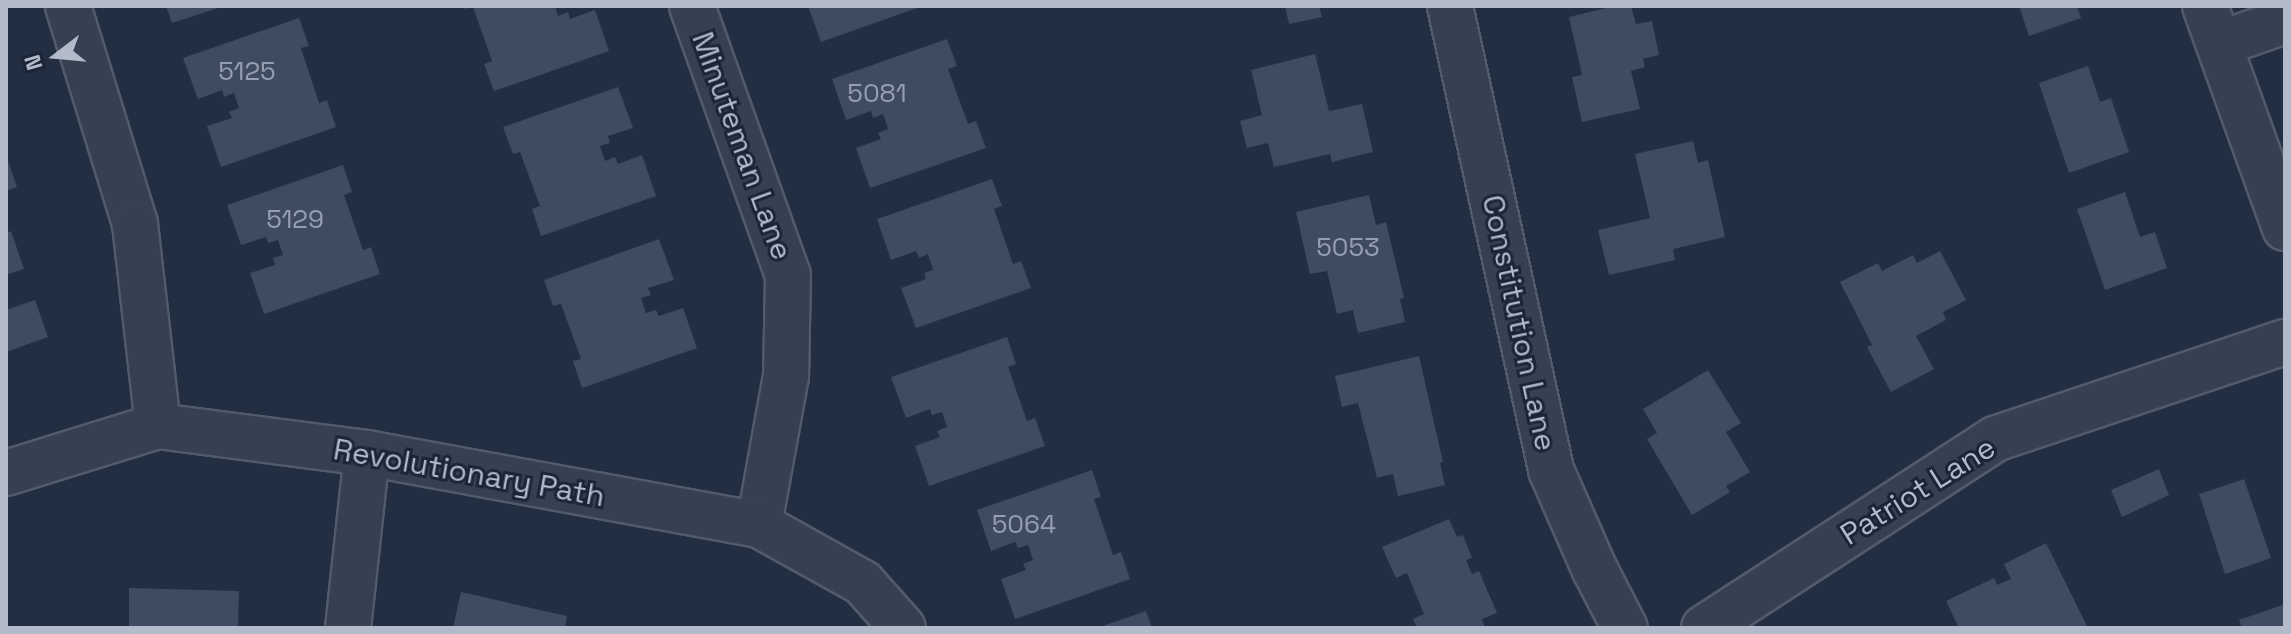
<!DOCTYPE html>
<html>
<head>
<meta charset="utf-8">
<style>
  body { margin:0 }
  #map { position:relative; width:2291px; height:634px; overflow:hidden; background:#222e41; font-family:"Space Grotesk",sans-serif }
  div>[style] { position:absolute }
  [style*='--x'] { left:calc(var(--x)*1px); top:calc(var(--y)*1px); width:calc(var(--w)*1px); rotate:calc(var(--a)*1deg) }
  .building>* { inset:0; background:#3e4b61 }
  .roads { filter:drop-shadow(2px 0 #525b6b) drop-shadow(-2px 0 #525b6b) drop-shadow(0 2px #525b6b) drop-shadow(0 -2px #525b6b) }
  .street>* { height:44px; margin:-22px; padding:0 22px; transform-origin:22px; border-radius:22px; background:#374051 }
  span { translate:-50% -50%; white-space:nowrap; text-align:center; line-height:1.15; -webkit-text-stroke:6px #1c2536; paint-order:stroke }
  .number-label { font-size:26px; color:#969fb0 }
  .number-label span { -webkit-text-stroke-width:0 }
  .street-label { font-size:30px; color:#b3bbcb }
  .frame { position:absolute; inset:0; border:8px solid #b3bbcb; pointer-events:none }
  .north { position:absolute; left:16px; top:16px; width:80px; height:80px; -webkit-text-stroke:6px #1c2536; paint-order:stroke; rotate:254deg; font-size:22px; font-weight:700; line-height:32px; text-align:center; color:#b3bbcb }
  .north::after { content:''; display:block; margin:auto; width:28px; height:36px; background:#b3bbcb; clip-path:polygon(50% 0,100% 100%,50% 72%,0 100%) }
</style>
</head>
<body>
<div id="map">
  <div class="building">
    <div style="clip-path:polygon(166px 6px,220px 6px,221px 7px,172px 23px)"></div>
    <div style="clip-path:polygon(464px 6px,555px 6px,558px 16px,568px 12px,570px 19px,595px 10px,609px 51px,494px 91px,484px 64px,492px 61px,473px 7px,465px 9px)"></div>
    <div style="clip-path:polygon(808px 6px,923px 6px,821px 42px)"></div>
    <div style="clip-path:polygon(1285px 6px,1319px 6px,1322px 17px,1289px 24px)"></div>
    <div style="clip-path:polygon(1614px 6px,1631px 6px,1636px 24px,1652px 21px,1659px 55px,1643px 59px,1645px 67px,1631px 71px,1640px 109px,1582px 122px,1572px 77px,1582px 75px,1569px 17px)"></div>
    <div style="clip-path:polygon(2019px 6px,2077px 6px,2081px 18px,2029px 36px)"></div>
    <div style="clip-path:polygon(299px 18px,309px 46px,301px 48px,319px 103px,327px 100px,336px 127px,221px 167px,207px 126px,232px 118px,229px 112px,239px 108px,234px 93px,224px 97px,222px 90px,198px 99px,183px 58px)"></div>
    <div style="clip-path:polygon(947px 39px,957px 66px,948px 69px,968px 124px,976px 121px,986px 148px,870px 188px,856px 148px,881px 139px,878px 133px,888px 129px,883px 114px,873px 118px,871px 111px,846px 120px,832px 79px)"></div>
    <div style="clip-path:polygon(1315px 54px,1329px 111px,1362px 104px,1373px 152px,1332px 162px,1330px 154px,1274px 167px,1268px 143px,1247px 148px,1240px 121px,1262px 115px,1251px 70px)"></div>
    <div style="clip-path:polygon(2088px 66px,2100px 102px,2111px 98px,2129px 152px,2069px 173px,2039px 83px)"></div>
    <div style="clip-path:polygon(618px 87px,633px 128px,608px 136px,610px 143px,600px 146px,605px 161px,615px 157px,618px 164px,642px 155px,656px 196px,541px 236px,532px 209px,540px 206px,520px 152px,513px 154px,503px 127px)"></div>
    <div style="clip-path:polygon(1693px 141px,1698px 163px,1708px 160px,1725px 237px,1673px 249px,1675px 260px,1609px 275px,1598px 230px,1650px 218px,1635px 154px)"></div>
    <div style="clip-path:polygon(6px 155px,17px 187px,6px 191px)"></div>
    <div style="clip-path:polygon(343px 165px,352px 192px,344px 195px,363px 250px,371px 247px,380px 274px,264px 314px,250px 273px,275px 265px,273px 258px,283px 255px,278px 240px,268px 243px,266px 237px,241px 245px,227px 205px)"></div>
    <div style="clip-path:polygon(992px 179px,1002px 206px,994px 209px,1013px 264px,1021px 261px,1031px 288px,916px 328px,901px 288px,926px 279px,924px 273px,933px 270px,928px 254px,919px 258px,916px 251px,891px 260px,877px 219px)"></div>
    <div style="clip-path:polygon(2125px 192px,2140px 237px,2155px 232px,2167px 268px,2105px 290px,2077px 209px)"></div>
    <div style="clip-path:polygon(1369px 195px,1376px 225px,1386px 222px,1404px 298px,1400px 299px,1405px 322px,1358px 333px,1353px 310px,1337px 314px,1327px 271px,1310px 274px,1296px 212px)"></div>
    <div style="clip-path:polygon(11px 231px,24px 269px,6px 275px,6px 233px)"></div>
    <div style="clip-path:polygon(659px 239px,674px 280px,648px 288px,651px 295px,641px 298px,646px 313px,656px 310px,659px 316px,683px 308px,697px 348px,582px 388px,573px 361px,581px 359px,561px 304px,553px 306px,544px 280px)"></div>
    <div style="clip-path:polygon(1940px 251px,1966px 300px,1943px 312px,1946px 320px,1916px 336px,1934px 369px,1891px 392px,1867px 347px,1872px 345px,1840px 282px,1878px 263px,1882px 271px,1913px 255px,1917px 263px)"></div>
    <div style="clip-path:polygon(35px 300px,48px 337px,6px 352px,6px 310px)"></div>
    <div style="clip-path:polygon(1007px 337px,1016px 364px,1008px 367px,1027px 421px,1035px 418px,1045px 446px,929px 486px,915px 446px,940px 437px,937px 431px,947px 427px,942px 412px,932px 415px,930px 409px,906px 418px,891px 377px)"></div>
    <div style="clip-path:polygon(1419px 356px,1443px 462px,1440px 463px,1445px 485px,1398px 496px,1393px 474px,1377px 478px,1358px 403px,1342px 407px,1335px 376px)"></div>
    <div style="clip-path:polygon(1708px 370px,1741px 423px,1726px 432px,1750px 472px,1726px 486px,1730px 492px,1692px 515px,1647px 439px,1657px 433px,1643px 409px)"></div>
    <div style="clip-path:polygon(2159px 469px,2169px 495px,2122px 517px,2111px 490px)"></div>
    <div style="clip-path:polygon(1092px 470px,1101px 497px,1094px 499px,1113px 555px,1121px 552px,1130px 579px,1015px 619px,1001px 579px,1026px 570px,1023px 564px,1033px 560px,1028px 545px,1018px 548px,1015px 542px,991px 551px,977px 510px)"></div>
    <div style="clip-path:polygon(2244px 479px,2271px 558px,2225px 574px,2199px 494px)"></div>
    <div style="clip-path:polygon(1449px 519px,1457px 537px,1463px 535px,1472px 558px,1466px 560px,1472px 574px,1479px 571px,1497px 613px,1482px 619px,1485px 628px,1417px 628px,1413px 619px,1424px 614px,1407px 573px,1396px 578px,1382px 547px)"></div>
    <div style="clip-path:polygon(2046px 543px,2087px 626px,1959px 628px,1946px 601px,1994px 578px,1997px 585px,2011px 579px,2004px 564px)"></div>
    <div style="clip-path:polygon(129px 588px,239px 591px,238px 628px,129px 628px)"></div>
    <div style="clip-path:polygon(461px 592px,567px 616px,565px 628px,453px 628px)"></div>
    <div style="clip-path:polygon(2285px 604px,2285px 628px,2242px 628px,2239px 620px)"></div>
    <div style="clip-path:polygon(1146px 611px,1152px 628px,1097px 628px)"></div>
  </div>
  <div class="roads">
    <div class="street">
      <div style="--x:68;--y:6;--w:228;--a:72.9"></div>
      <div style="--x:135;--y:224;--w:203;--a:83.5"></div>
      <div style="--x:692;--y:6;--w:286;--a:70.4"></div>
      <div style="--x:788;--y:275;--w:101;--a:91.1"></div>
      <div style="--x:786;--y:376;--w:151;--a:100.3"></div>
      <div style="--x:1450;--y:6;--w:475;--a:77.7"></div>
      <div style="--x:1551;--y:470;--w:109;--a:66.3"></div>
      <div style="--x:1595;--y:570;--w:65;--a:62.7"></div>
      <div style="--x:2205;--y:6;--w:236;--a:70.2"></div>
      <div style="--x:2219;--y:44;--w:70;--a:-19.2"></div>
      <div style="--x:6;--y:473;--w:159;--a:-17.2"></div>
      <div style="--x:158;--y:426;--w:211;--a:7.4"></div>
      <div style="--x:367;--y:453;--w:399;--a:10.4"></div>
      <div style="--x:759;--y:525;--w:119;--a:29.1"></div>
      <div style="--x:863;--y:583;--w:60;--a:48.4"></div>
      <div style="--x:348;--y:628;--w:176;--a:-83.8"></div>
      <div style="--x:1704;--y:628;--w:347;--a:-33"></div>
      <div style="--x:1995;--y:439;--w:306;--a:-18.5"></div>
    </div>
  </div>
  <div class="number-label">
    <span style="left:247px;top:72px">5125</span>
    <span style="left:877px;top:94px">5081</span>
    <span style="left:295px;top:220px">5129</span>
    <span style="left:1348px;top:248px">5053</span>
    <span style="left:1024px;top:525px">5064</span>
  </div>
  <div class="street-label">
    <span style="left:742px;top:146px;rotate:70deg">Minuteman Lane</span>
    <span style="left:1519px;top:323px;rotate:78deg">Constitution Lane</span>
    <span style="left:469px;top:473px;rotate:10deg">Revolutionary Path</span>
    <span style="left:1918px;top:491px;rotate:-32deg">Patriot Lane</span>
  </div>
  <div class="frame"></div>
  <div class="north">N</div>
</div>
</body>
</html>
